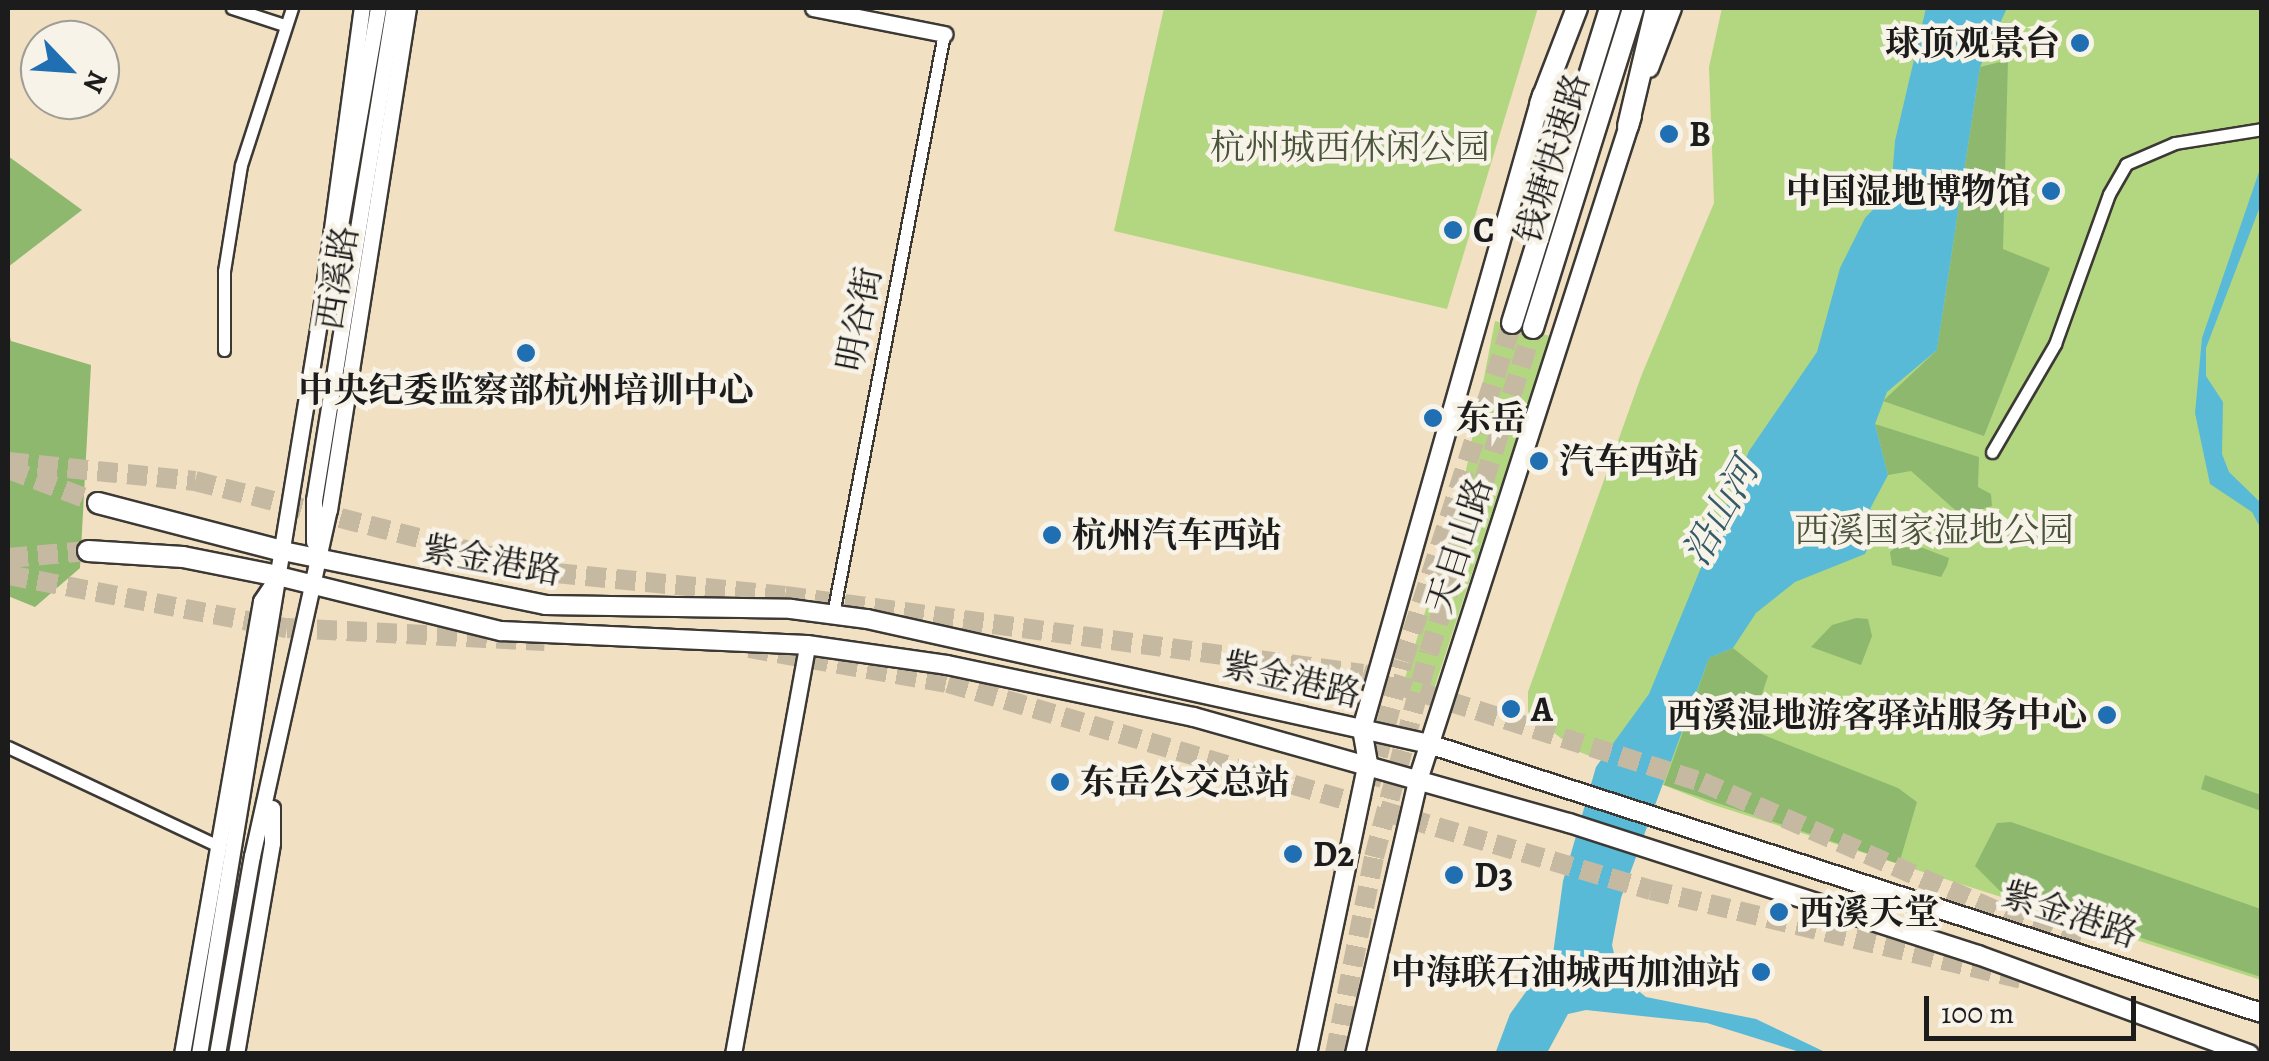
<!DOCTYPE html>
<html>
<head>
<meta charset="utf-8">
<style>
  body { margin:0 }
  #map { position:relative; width:2269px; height:1061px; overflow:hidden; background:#f1e0c2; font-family:Alegreya,"Noto Serif SC",serif }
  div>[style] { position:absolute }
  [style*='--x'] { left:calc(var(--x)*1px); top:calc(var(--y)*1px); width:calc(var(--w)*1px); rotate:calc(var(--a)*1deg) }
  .green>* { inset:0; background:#b2d780 }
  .forest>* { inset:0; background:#8db86e }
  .water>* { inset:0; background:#59bad7 }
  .highway-tunnel>* { height:20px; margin-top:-10px; transform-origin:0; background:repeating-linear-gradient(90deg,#c6b9a1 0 20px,transparent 0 30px) }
  .roads { filter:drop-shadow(2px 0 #3c3935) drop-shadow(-2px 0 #3c3935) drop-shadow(0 2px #3c3935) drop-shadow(0 -2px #3c3935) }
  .street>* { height:11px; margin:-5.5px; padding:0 5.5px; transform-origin:5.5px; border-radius:5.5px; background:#fff }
  .secondary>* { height:15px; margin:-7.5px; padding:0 7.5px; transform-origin:7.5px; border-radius:7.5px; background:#fff }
  .primary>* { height:18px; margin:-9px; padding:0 9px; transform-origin:9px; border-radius:9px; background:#fff }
  .highway>* { height:20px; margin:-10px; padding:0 10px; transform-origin:10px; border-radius:10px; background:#fff }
  .dots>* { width:28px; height:28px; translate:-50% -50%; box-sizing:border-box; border:5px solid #f7f3e8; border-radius:50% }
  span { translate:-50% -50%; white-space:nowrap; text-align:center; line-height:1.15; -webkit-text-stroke:9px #f7f3e8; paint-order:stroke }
  .poi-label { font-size:35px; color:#1c1c1c; font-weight:700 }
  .right { translate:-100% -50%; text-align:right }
  .left { translate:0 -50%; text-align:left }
  .park-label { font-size:35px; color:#49543a }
  .street-label { font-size:35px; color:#1c1c1c }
  .water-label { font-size:38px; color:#345b67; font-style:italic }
  .frame { position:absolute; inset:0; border:10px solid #1c1c1c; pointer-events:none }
  .north { position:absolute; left:20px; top:20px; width:100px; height:100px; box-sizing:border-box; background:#f7f3e8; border:2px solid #9f9d96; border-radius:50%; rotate:115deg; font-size:28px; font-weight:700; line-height:40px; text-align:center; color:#1c1c1c }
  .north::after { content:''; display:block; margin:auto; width:35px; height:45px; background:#1f6fb2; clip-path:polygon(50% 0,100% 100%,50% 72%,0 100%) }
  .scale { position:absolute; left:1924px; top:996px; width:212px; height:45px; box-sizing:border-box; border:5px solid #1c1c1c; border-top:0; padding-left:12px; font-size:30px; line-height:35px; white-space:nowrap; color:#1c1c1c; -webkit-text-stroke:8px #f7f3e8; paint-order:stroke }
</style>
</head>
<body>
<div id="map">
  <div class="green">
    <div style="clip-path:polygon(1164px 8px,1538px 8px,1447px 309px,1114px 231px)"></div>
    <div style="clip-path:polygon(1722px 8px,2261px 8px,2261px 980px,1714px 805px,1577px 751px,1528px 712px,1528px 692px,1642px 374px,1714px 203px,1709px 67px)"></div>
    <div style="clip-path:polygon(1495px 321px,1550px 336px,1435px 686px,1421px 699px,1402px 692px,1405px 678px,1462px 491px)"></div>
  </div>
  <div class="forest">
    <div style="clip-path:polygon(2008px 60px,2003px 249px,2050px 268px,1984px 436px,1883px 401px,1937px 350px,1980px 67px)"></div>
    <div style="clip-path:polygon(8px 156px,82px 210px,8px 267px)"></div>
    <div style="clip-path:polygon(8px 330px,11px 341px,91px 365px,80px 568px,35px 607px,8px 596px)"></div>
    <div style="clip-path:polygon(1875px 424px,1979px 457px,1978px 487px,1991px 494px,1992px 506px,1962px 516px,1911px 471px,1888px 475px)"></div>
    <div style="clip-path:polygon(1896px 547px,1923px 548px,1949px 558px,1947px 566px,1941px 577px,1892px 565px,1890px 552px)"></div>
    <div style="clip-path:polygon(1856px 618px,1868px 619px,1872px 636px,1861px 665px,1811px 647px,1832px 625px)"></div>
    <div style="clip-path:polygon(1733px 648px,1768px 676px,1752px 724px,1761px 734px,1898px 788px,1917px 802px,1899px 864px,1664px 785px,1709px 658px)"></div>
    <div style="clip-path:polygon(2205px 775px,2261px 795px,2261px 811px,2201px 789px)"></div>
    <div style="clip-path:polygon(2011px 822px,2261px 909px,2261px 977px,2001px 892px,1975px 866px,1997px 823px)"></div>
  </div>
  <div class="water">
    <div style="clip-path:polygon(1926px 8px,2007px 8px,1980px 67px,1937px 350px,1887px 392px,1875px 424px,1888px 475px,1870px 509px,1883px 516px,1865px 554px,1795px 582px,1756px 613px,1733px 648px,1709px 658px,1621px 898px,1612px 945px,1619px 975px,1646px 997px,1756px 1019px,1827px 1053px,1803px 1053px,1707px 1023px,1586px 1010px,1568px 1014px,1547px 1053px,1495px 1054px,1510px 1014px,1553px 954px,1563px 881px,1596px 767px,1649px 694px,1749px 451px,1817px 352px,1840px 268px,1865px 218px,1891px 191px,1895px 141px)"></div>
    <div style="clip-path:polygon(2261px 166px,2261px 204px,2206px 348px,2206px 376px,2223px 402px,2222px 454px,2229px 472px,2261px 503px,2261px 529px,2252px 512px,2210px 484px,2195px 413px,2202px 338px)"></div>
  </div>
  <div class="highway-tunnel">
    <div style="--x:8;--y:462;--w:188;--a:5.8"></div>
    <div style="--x:195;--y:481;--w:373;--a:14.3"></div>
    <div style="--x:556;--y:573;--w:230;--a:5.7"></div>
    <div style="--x:785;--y:596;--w:583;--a:7.69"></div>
    <div style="--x:1363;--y:674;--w:356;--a:17.7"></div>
    <div style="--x:1702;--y:782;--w:412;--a:23.6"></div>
    <div style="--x:8;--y:469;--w:96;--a:20.7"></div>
    <div style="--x:8;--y:558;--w:80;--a:-5"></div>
    <div style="--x:8;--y:575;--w:284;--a:10.8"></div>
    <div style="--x:287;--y:628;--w:258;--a:2.9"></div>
    <div style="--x:749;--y:648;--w:202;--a:10"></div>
    <div style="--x:948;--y:683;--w:733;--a:16.41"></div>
    <div style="--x:1651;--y:890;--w:386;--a:13.5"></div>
    <div style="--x:1370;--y:785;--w:128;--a:-75.1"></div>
    <div style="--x:1403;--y:661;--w:355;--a:-72.1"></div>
    <div style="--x:1335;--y:1054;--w:201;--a:-78.8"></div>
    <div style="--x:1374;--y:857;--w:212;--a:-75"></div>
    <div style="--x:1429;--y:652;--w:340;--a:-72.2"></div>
  </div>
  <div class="roads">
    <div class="street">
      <div style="--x:232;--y:8;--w:55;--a:18.1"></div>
      <div style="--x:224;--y:350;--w:79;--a:-90"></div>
      <div style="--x:224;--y:271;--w:107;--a:-80.9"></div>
      <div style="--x:241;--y:165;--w:165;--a:-72"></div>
      <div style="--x:1992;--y:452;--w:125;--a:-59.7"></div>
      <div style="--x:2055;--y:344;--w:159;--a:-70.2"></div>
      <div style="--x:2109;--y:194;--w:34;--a:-60"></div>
      <div style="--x:2126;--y:164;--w:53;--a:-23.2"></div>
      <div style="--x:2175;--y:143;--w:88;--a:-9.1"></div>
      <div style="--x:833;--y:614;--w:591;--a:-79.17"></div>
      <div style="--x:8;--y:747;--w:232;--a:25.2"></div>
    </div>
    <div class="secondary">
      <div style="--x:813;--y:8;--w:134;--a:11.2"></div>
      <div style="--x:328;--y:294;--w:290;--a:-80.1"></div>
      <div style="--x:314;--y:542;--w:42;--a:-90"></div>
      <div style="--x:314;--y:500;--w:498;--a:-80.8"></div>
      <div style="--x:182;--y:1054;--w:460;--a:-80.1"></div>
      <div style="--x:261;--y:601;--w:27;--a:-56"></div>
      <div style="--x:199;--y:1054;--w:747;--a:-80.68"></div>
      <div style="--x:320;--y:317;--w:312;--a:-82.3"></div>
      <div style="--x:217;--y:1054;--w:201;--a:-80"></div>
      <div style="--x:252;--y:856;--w:354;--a:-77.5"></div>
      <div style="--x:329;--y:510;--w:508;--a:-81.06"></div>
      <div style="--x:236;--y:1054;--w:214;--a:-80.3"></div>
      <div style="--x:272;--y:843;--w:35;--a:-90"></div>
      <div style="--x:733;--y:1054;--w:416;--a:-79.7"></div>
    </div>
    <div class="primary">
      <div style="--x:1649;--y:68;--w:64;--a:-69"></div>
      <div style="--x:278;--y:550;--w:273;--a:11.6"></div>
      <div style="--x:545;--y:605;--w:246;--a:0.9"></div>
      <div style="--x:791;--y:609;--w:77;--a:7.5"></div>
      <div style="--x:867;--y:619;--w:576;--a:12.54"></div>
      <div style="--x:1429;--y:744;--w:875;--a:17.9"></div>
      <div style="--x:278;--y:576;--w:230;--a:13.9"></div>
      <div style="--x:501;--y:631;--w:306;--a:2.6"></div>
      <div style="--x:807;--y:645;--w:141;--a:8.1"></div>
      <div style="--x:947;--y:665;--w:252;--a:11.9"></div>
      <div style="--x:1194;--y:717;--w:390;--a:15.8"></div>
      <div style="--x:1569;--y:823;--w:430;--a:17.9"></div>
      <div style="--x:1978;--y:955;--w:289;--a:20.1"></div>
      <div style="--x:1307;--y:1054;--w:297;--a:-78.2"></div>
      <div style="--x:1368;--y:763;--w:35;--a:-100"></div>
      <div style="--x:1362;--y:729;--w:659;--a:-74.15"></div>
      <div style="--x:1355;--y:1054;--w:284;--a:-77"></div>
      <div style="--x:1419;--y:777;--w:694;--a:-72.14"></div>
    </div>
    <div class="highway">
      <div style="--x:1540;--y:104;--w:103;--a:-68.9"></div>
      <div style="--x:1628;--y:126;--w:121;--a:-76.7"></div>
      <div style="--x:1512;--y:323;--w:330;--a:-72.7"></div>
      <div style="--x:1533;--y:328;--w:335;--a:-72.6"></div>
      <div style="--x:98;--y:503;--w:186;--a:14.6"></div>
      <div style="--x:88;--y:551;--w:95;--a:3.6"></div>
      <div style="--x:183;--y:557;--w:97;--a:11.3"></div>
    </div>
  </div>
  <div class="dots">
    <div style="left:2080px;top:43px;background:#1f6fb2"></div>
    <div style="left:1669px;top:134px;background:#1f6fb2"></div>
    <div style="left:2051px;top:191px;background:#1f6fb2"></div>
    <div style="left:1453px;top:230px;background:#1f6fb2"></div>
    <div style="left:526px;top:353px;background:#1f6fb2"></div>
    <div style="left:1433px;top:418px;background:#1f6fb2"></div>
    <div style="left:1539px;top:461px;background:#1f6fb2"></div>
    <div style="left:1052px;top:535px;background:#1f6fb2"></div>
    <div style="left:1511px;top:709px;background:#1f6fb2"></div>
    <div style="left:2107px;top:715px;background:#1f6fb2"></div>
    <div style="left:1060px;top:782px;background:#1f6fb2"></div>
    <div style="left:1293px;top:854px;background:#1f6fb2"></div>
    <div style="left:1454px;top:875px;background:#1f6fb2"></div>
    <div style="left:1779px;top:912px;background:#1f6fb2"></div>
    <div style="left:1761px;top:972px;background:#1f6fb2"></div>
  </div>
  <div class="poi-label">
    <span class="right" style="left:2060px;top:43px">球顶观景台</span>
    <span class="left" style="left:1689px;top:134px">B</span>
    <span class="right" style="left:2031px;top:191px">中国湿地博物馆</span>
    <span class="left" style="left:1473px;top:230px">C</span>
    <span style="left:526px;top:390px">中央纪委监察部杭州培训中心</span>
    <span class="left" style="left:1456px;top:418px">东岳</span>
    <span class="left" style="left:1559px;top:461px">汽车西站</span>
    <span class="left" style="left:1072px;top:535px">杭州汽车西站</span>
    <span class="left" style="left:1531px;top:709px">A</span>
    <span class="right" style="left:2087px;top:715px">西溪湿地游客驿站服务中心</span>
    <span class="left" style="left:1080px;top:782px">东岳公交总站</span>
    <span class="left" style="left:1313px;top:854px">D2</span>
    <span class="left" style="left:1474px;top:875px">D3</span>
    <span class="left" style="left:1799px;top:912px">西溪天堂</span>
    <span class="right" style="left:1741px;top:972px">中海联石油城西加油站</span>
  </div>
  <div class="park-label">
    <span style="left:1350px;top:147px">杭州城西休闲公园</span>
    <span style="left:1934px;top:530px">西溪国家湿地公园</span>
  </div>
  <div class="street-label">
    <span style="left:1552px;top:158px;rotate:-73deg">钱塘快速路</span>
    <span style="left:337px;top:278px;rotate:-81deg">西溪路</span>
    <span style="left:859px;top:319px;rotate:-79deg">明谷街</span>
    <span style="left:1459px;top:545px;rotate:-72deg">天目山路</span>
    <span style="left:492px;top:560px;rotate:10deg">紫金港路</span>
    <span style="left:1292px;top:679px;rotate:13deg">紫金港路</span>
    <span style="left:2070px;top:914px;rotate:18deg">紫金港路</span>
  </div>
  <div class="water-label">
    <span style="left:1721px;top:512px;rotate:-61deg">沿山河</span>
  </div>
  <div class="frame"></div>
  <div class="north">N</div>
  <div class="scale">100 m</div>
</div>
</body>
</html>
